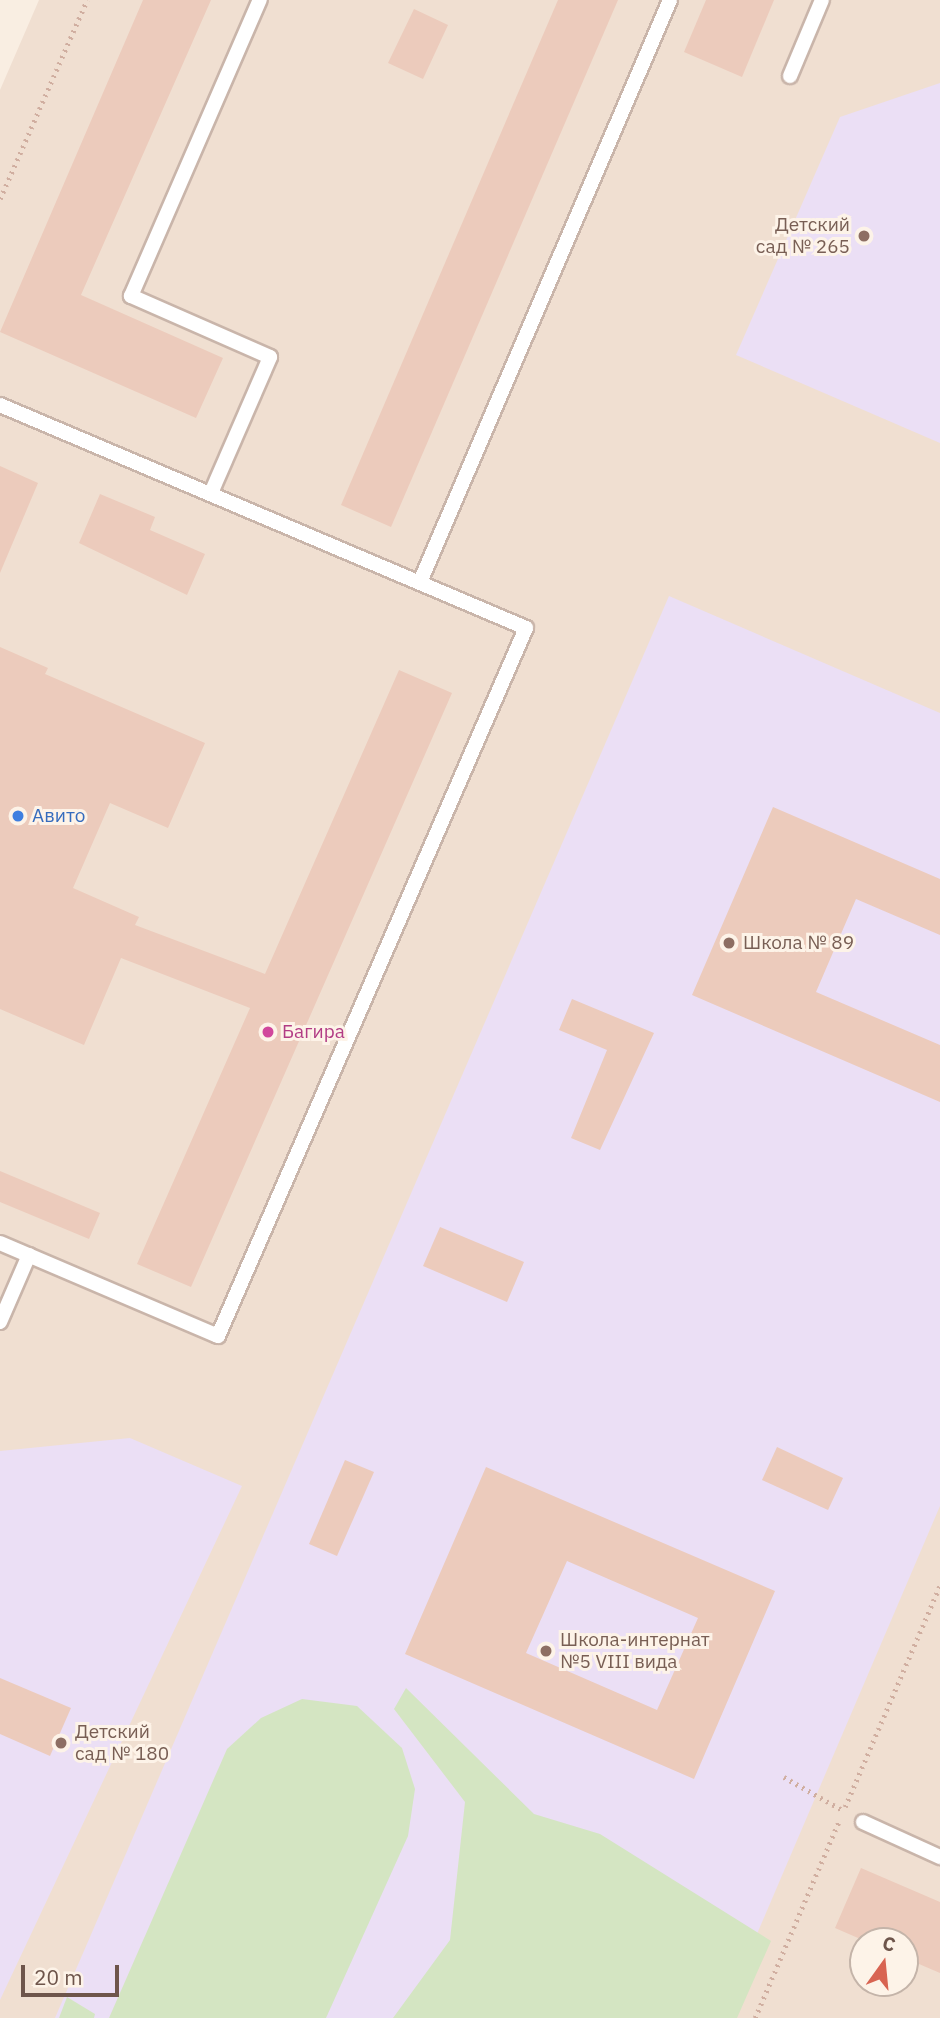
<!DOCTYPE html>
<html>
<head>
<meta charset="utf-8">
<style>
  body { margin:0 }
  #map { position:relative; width:940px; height:2018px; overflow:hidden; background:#f9eee2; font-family:"IBM Plex Sans",sans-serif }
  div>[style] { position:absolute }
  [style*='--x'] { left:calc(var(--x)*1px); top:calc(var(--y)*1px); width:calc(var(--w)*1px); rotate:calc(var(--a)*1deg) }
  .residential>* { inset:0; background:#f0dfd1 }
  .education>* { inset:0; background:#ebdff5 }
  .green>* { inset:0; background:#d4e5c2 }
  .building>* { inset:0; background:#eccbbc }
  .path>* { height:4.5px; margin-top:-2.25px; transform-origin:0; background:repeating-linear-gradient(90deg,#d0aea0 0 2px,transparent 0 7px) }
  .roads { filter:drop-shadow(2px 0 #c9b5aa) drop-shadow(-2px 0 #c9b5aa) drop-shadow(0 2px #c9b5aa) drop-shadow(0 -2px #c9b5aa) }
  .service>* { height:14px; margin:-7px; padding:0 7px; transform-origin:7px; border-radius:7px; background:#fff }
  .dots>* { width:19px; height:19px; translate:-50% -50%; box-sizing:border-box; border:4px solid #fdf3e8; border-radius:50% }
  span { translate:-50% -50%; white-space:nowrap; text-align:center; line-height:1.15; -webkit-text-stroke:6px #fdf3e8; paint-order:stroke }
  .education-label { font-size:19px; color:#785e54 }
  .right { translate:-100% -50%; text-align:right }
  .left { translate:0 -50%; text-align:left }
  .shop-label { font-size:19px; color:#366cbe }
  .hotel-label { font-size:19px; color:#b23c85 }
  .north { position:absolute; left:849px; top:1927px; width:70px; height:70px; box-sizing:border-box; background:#fdf3e8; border:2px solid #c4b4a9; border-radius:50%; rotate:15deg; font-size:19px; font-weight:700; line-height:28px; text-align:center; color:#6e554b }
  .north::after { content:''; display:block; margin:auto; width:24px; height:32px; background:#d86452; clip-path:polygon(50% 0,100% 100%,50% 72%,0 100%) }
  .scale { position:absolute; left:21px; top:1965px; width:98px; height:32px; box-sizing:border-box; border:4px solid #6e554b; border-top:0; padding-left:9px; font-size:21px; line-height:24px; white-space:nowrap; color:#6e554b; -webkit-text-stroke:5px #fdf3e8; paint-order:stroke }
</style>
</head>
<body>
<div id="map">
  <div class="residential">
    <div style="clip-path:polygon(evenodd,39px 0,940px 0,940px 2018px,0 2018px,0 90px,39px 0,863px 1941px,905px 1941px,905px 1983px,863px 1983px,863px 1941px)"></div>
  </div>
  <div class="education">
    <div style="clip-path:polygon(940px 83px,940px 443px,736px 355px,840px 117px)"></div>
    <div style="clip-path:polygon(669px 596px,940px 713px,940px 1506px,721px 2018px,55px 2018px)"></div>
    <div style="clip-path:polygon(130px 1438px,242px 1486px,0 2000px,0 1451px)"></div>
  </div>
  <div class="green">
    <div style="clip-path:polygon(406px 1688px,534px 1814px,600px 1834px,771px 1941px,737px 2018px,393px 2018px,450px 1940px,465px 1802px,394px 1709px)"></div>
    <div style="clip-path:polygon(302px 1699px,357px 1706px,402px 1748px,415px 1789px,408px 1836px,326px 2018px,109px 2018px,227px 1749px,261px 1718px)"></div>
    <div style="clip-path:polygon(67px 1997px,95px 2014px,94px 2018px,59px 2018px)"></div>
  </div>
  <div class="building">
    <div style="clip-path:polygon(143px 0,211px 0,81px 295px,223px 358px,196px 418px,0 332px)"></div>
    <div style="clip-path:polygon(558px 0,618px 0,391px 527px,341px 505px)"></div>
    <div style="clip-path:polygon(706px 0,774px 0,742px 77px,684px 52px)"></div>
    <div style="clip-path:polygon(414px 9px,448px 25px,423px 79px,388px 63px)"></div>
    <div style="clip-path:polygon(0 466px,38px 483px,0 573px)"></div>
    <div style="clip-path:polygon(100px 494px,155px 517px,150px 530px,205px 554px,187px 595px,79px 543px)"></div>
    <div style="clip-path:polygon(0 647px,48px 668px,45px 674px,205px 743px,168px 828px,110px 803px,73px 888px,139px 917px,135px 925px,265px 974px,399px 670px,452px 693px,191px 1287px,137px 1264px,250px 1008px,121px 958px,84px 1045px,0 1009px)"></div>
    <div style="clip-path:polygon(773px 807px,940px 879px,940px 935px,856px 899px,816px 992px,940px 1045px,940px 1102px,692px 995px)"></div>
    <div style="clip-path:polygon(572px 999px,654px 1033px,600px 1150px,571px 1138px,607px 1050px,559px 1030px)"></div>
    <div style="clip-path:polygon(0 1171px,100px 1213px,89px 1239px,0 1202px)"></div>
    <div style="clip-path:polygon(440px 1227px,524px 1262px,507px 1302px,423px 1266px)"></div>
    <div style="clip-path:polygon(777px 1447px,843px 1478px,828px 1510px,762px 1480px)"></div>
    <div style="clip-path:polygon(345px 1460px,374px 1472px,337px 1556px,309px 1544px)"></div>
    <div style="clip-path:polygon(evenodd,486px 1467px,775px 1591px,694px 1779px,405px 1654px,486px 1467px,567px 1561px,698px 1618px,657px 1710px,526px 1653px,567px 1561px)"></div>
    <div style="clip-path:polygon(0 1678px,71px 1708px,50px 1756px,0 1734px)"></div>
    <div style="clip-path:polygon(861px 1868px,940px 1902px,940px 1973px,905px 1958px,905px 1941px,865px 1941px,835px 1928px)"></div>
  </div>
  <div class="path">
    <div style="--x:0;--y:199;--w:217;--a:-66.4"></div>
    <div style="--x:784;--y:1777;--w:69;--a:29.5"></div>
    <div style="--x:845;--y:1807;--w:241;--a:-66.8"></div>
    <div style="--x:755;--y:2018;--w:214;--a:-66.9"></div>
  </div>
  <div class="roads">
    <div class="service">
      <div style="--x:790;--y:76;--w:82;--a:-67.2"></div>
      <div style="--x:0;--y:405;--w:571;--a:22.97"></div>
      <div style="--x:526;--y:628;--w:772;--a:113.51"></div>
      <div style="--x:218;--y:1336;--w:237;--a:-156.9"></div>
      <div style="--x:211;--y:493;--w:148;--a:-66.5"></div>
      <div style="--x:270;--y:357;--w:152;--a:-156.3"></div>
      <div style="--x:131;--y:296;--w:323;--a:-66.5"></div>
      <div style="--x:420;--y:582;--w:633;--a:-66.75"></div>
      <div style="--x:0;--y:1322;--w:73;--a:-66.6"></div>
      <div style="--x:863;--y:1822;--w:85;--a:24.4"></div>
    </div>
  </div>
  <div class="dots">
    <div style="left:864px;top:236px;background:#8d6e63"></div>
    <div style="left:18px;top:816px;background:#3f7fe0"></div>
    <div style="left:729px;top:943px;background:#8d6e63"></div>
    <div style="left:268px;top:1032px;background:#d1479c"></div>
    <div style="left:546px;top:1651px;background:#8d6e63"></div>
    <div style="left:61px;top:1743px;background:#8d6e63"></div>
  </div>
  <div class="education-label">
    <span class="right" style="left:850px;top:236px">Детский<br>сад № 265</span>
    <span class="left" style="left:743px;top:943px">Школа № 89</span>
    <span class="left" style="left:560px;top:1651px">Школа-интернат<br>№5 VIII вида</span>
    <span class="left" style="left:75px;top:1743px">Детский<br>сад № 180</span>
  </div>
  <div class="shop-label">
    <span class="left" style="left:32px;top:816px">Авито</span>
  </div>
  <div class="hotel-label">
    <span class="left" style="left:282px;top:1032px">Багира</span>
  </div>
  <div class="north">С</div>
  <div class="scale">20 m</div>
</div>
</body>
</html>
